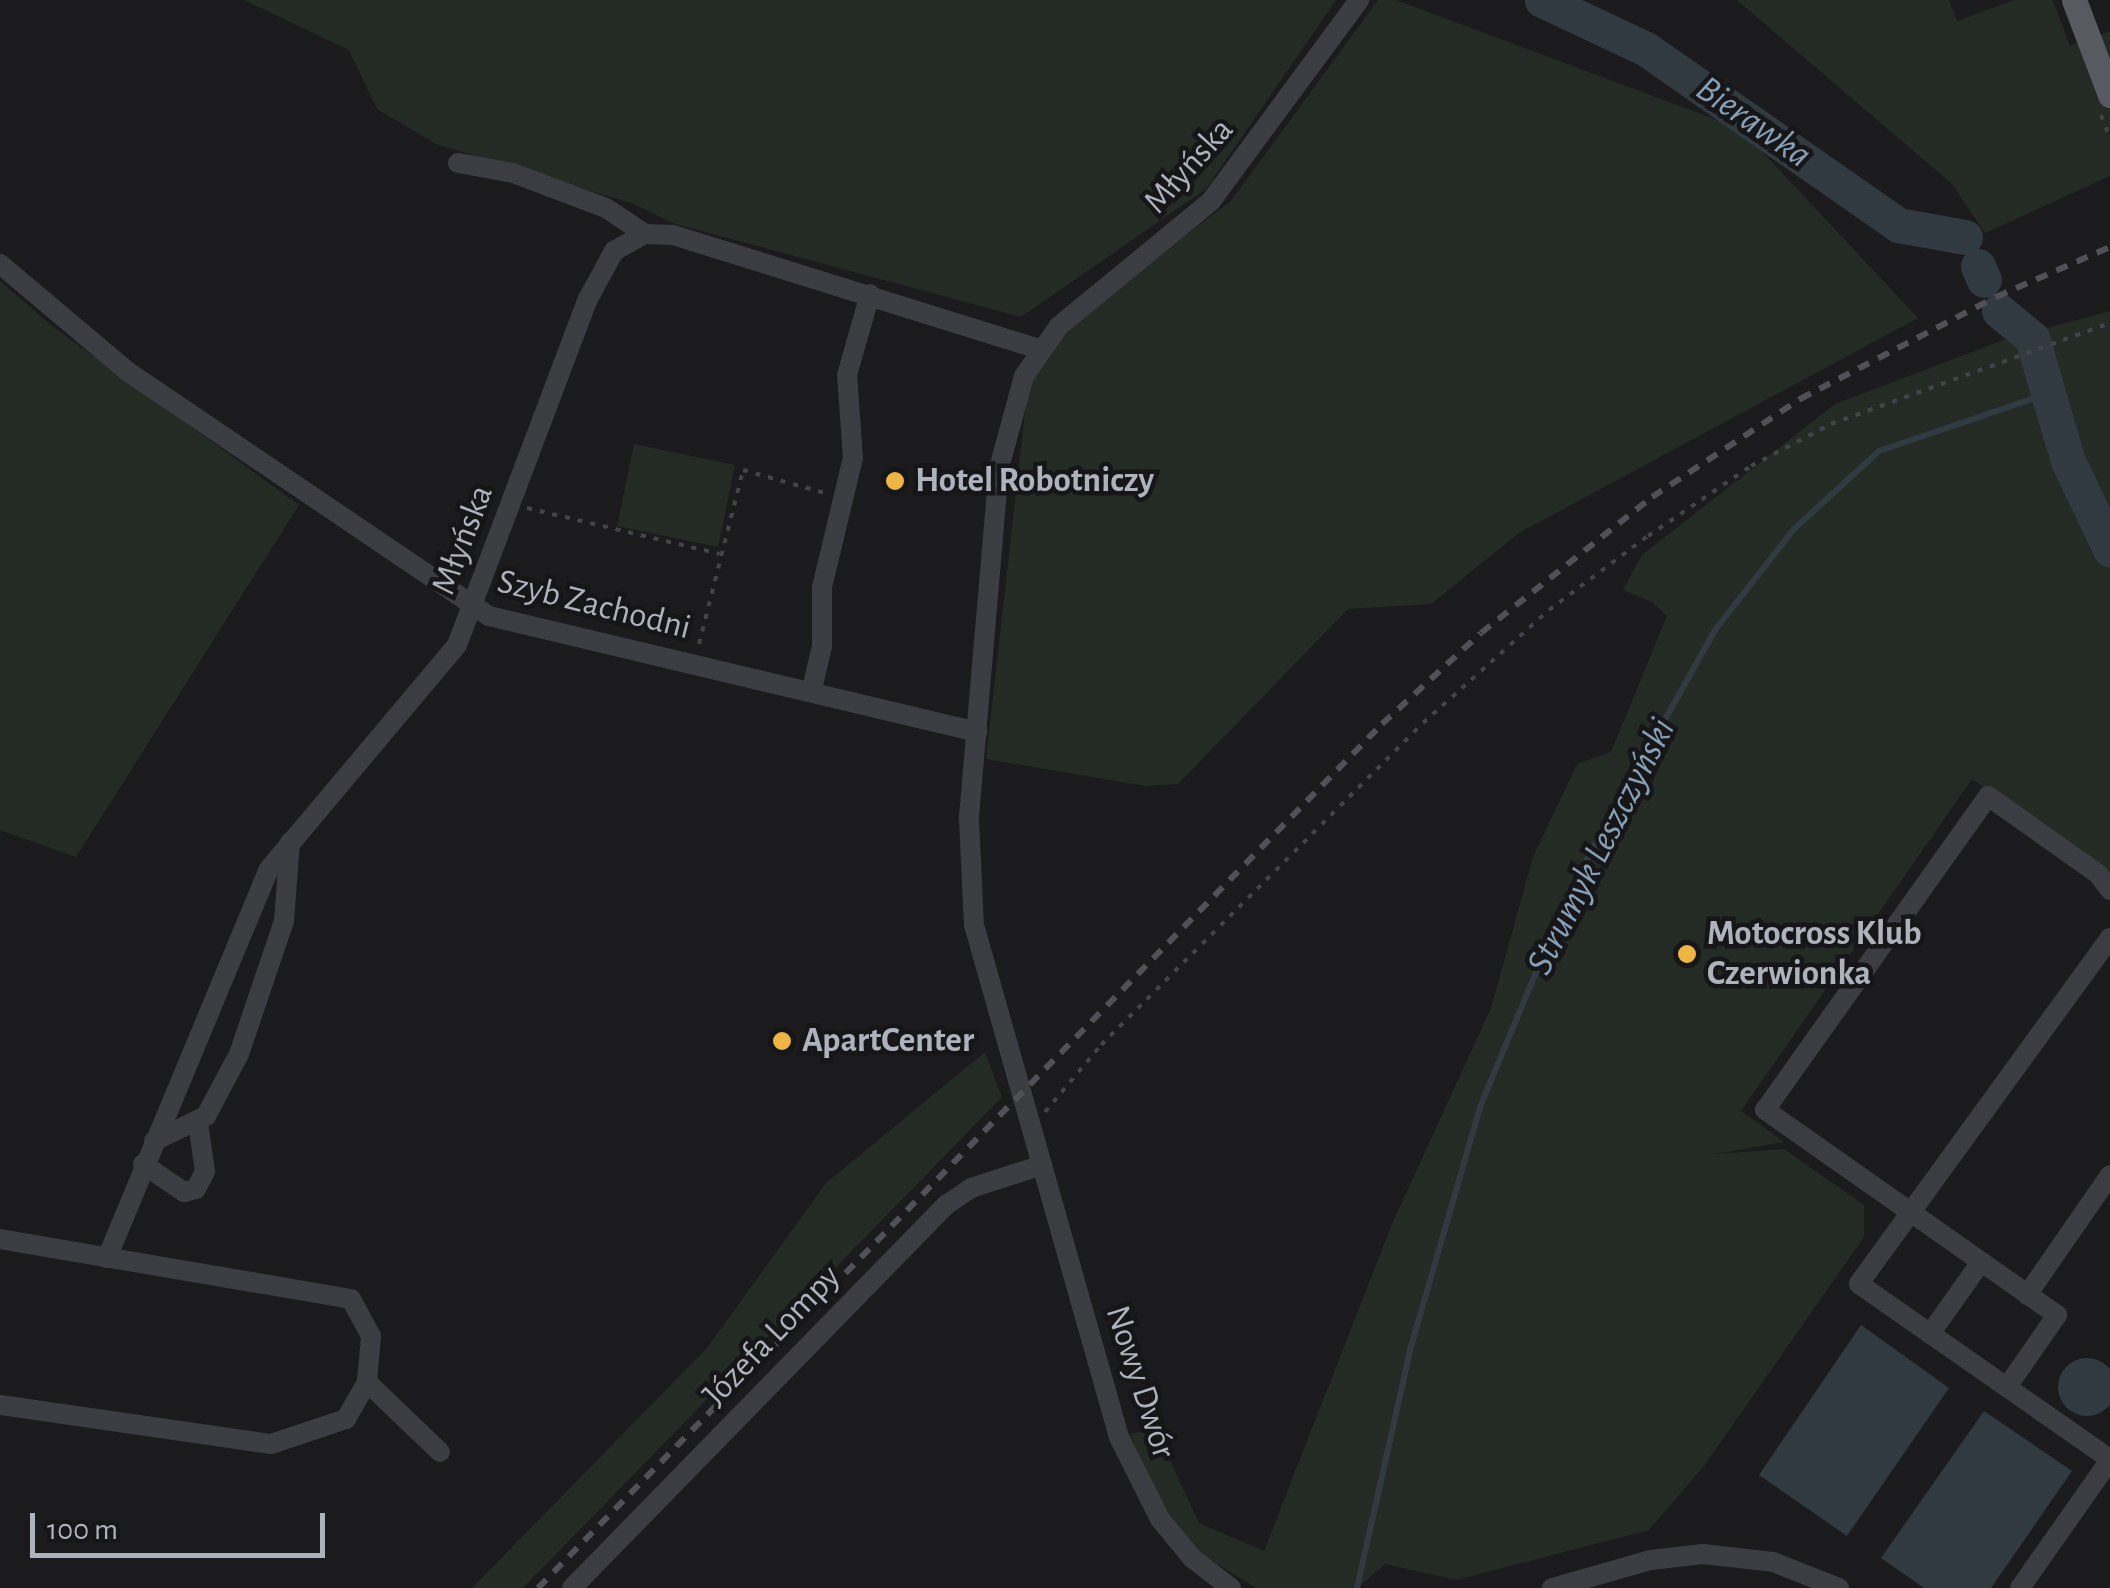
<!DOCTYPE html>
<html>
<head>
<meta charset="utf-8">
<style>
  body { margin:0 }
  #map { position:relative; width:2110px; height:1588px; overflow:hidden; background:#1b1b1d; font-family:"Alegreya Sans",sans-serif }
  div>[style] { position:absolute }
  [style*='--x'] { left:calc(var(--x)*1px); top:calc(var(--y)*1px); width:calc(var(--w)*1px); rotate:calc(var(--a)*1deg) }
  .green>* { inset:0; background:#232b24 }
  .water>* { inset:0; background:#313a41 }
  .round { border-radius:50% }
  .stream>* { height:6px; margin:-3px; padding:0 3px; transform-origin:3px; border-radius:3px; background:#313a41 }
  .river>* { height:35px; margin:-17.5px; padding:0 17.5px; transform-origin:17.5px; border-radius:17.5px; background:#313a41 }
  .path>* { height:4px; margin-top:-2px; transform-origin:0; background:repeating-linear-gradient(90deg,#424449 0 5px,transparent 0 13px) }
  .minor>* { height:20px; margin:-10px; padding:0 10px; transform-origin:10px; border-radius:10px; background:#3c3d42 }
  .major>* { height:25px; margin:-12.5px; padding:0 12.5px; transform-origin:12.5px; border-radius:12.5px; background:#585a61 }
  .rail>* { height:6px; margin-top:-3px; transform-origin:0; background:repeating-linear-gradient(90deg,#4f5157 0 12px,transparent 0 22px) }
  .dots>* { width:28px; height:28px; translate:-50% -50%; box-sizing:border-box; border:5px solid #161618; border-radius:50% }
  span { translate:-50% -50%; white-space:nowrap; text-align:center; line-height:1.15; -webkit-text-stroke:9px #161618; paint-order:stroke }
  .street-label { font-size:35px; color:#aeb2bc }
  .poi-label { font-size:35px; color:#aeb2bc; font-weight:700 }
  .left { translate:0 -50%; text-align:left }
  .water-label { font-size:38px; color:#879fb5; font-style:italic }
  .scale { position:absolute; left:30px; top:1513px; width:295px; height:45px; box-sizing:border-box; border:5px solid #aeb2bc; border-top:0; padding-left:12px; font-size:30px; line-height:35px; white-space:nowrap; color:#aeb2bc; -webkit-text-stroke:8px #161618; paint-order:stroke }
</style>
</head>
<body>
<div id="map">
  <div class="green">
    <div style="clip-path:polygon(244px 0,1336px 0,1206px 189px,1021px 317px,672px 223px,634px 204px,436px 144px,377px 109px,349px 50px)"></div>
    <div style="clip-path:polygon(1378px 0,1396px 0,1741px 129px,1918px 318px,1519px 533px,1431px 604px,1348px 609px,1178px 784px,1145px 786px,986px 759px,1028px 386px,1047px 353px,1105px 295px,1230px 202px)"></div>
    <div style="clip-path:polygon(1737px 0,1949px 0,1957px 21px,2014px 0,2053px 0,2070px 46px,2110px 31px,2110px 176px,1985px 233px,1952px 184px)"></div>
    <div style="clip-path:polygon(0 281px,52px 326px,299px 505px,76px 857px,0 830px)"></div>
    <div style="clip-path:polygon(2110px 311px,2110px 874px,1972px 779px,1741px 1111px,1784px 1142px,1715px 1154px,1784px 1149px,1864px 1205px,1864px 1237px,1704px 1466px,1649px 1530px,1456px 1580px,1385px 1564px,1358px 1588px,1256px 1588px,1198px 1552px,1155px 1495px,1130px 1434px,1155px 1428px,1199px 1523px,1264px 1551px,1392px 1224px,1491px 1008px,1533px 857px,1577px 764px,1611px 752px,1667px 616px,1652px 602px,1623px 590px,1642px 555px,1835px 404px,2006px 339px)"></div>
    <div style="clip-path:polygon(634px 444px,735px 465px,718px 547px,617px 526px)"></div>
    <div style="clip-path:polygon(985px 1052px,1002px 1097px,523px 1588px,472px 1588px,707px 1348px,826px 1183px)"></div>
  </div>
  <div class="water">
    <div style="clip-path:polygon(1861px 1325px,1949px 1388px,1847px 1536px,1759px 1475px)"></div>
    <div class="round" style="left:2058px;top:1358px;width:58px;height:58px"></div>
    <div style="clip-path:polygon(1984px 1411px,2072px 1471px,1991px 1588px,1924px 1588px,1881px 1558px)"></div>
  </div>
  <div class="stream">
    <div style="--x:1357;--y:1588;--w:244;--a:-77.4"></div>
    <div style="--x:1410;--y:1350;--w:253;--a:-73.9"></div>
    <div style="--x:1480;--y:1107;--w:239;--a:-67.4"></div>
    <div style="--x:1572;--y:886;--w:293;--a:-60.8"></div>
    <div style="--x:1715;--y:630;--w:128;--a:-52"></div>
    <div style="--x:1794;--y:529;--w:115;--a:-42.5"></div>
    <div style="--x:1879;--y:451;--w:176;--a:-18.8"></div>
  </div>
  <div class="river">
    <div style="--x:1542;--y:0;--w:115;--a:25.2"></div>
    <div style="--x:1646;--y:49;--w:307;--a:34.9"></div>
    <div style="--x:1898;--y:225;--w:68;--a:10.2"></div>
    <div style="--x:1978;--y:266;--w:15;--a:67"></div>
    <div style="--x:1999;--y:311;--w:43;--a:39.3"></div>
    <div style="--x:2032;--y:338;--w:128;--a:73.7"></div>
    <div style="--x:2068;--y:461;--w:98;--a:64.5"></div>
  </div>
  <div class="path">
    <div style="--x:2101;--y:115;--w:25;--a:69"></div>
    <div style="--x:527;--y:508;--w:198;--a:13.4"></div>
    <div style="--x:699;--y:644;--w:179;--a:-75.8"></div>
    <div style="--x:743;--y:470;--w:85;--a:15.7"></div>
    <div style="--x:1045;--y:1112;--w:87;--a:-50.1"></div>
    <div style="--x:1101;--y:1045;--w:455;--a:-45"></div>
    <div style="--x:1423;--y:723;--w:169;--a:-41.9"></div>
    <div style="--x:1549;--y:610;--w:124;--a:-36.8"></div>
    <div style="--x:1648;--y:536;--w:125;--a:-34.2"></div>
    <div style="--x:1751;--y:466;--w:90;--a:-27.7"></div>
    <div style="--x:1831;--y:424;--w:297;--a:-19.9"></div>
  </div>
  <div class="minor">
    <div style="--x:458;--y:163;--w:56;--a:10.3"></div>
    <div style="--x:513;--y:173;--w:99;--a:20.6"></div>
    <div style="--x:606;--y:208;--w:47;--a:33.7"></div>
    <div style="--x:0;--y:264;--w:166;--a:40.1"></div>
    <div style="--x:127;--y:371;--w:437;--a:34.1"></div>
    <div style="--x:489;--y:616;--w:502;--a:13.37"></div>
    <div style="--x:812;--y:689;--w:44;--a:-76.9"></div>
    <div style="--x:822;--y:646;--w:59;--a:-90"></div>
    <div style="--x:822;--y:587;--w:133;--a:-76.5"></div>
    <div style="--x:853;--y:458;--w:83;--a:-94.1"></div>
    <div style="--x:847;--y:375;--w:84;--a:-74.1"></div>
    <div style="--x:2110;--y:938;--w:427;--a:126"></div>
    <div style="--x:1859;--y:1284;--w:306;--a:34.9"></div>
    <div style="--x:154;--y:1141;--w:58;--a:-25.7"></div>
    <div style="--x:206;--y:1116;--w:70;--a:-62"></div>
    <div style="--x:239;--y:1054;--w:140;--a:-71.3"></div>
    <div style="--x:284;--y:921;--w:79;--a:-85.7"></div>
    <div style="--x:143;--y:1164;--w:50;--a:34.3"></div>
    <div style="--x:184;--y:1192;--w:12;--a:-14"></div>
    <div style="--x:196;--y:1189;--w:20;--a:-63"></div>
    <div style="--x:205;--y:1171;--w:49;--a:-98.3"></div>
    <div style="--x:0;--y:1239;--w:356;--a:9.7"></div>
    <div style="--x:351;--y:1299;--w:42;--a:61.6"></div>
    <div style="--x:371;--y:1336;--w:46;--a:95"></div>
    <div style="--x:367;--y:1382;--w:101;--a:43.8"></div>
    <div style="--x:107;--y:1258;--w:421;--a:-67.4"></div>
    <div style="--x:269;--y:869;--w:292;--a:-50"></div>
    <div style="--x:457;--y:645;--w:370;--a:-69.3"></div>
    <div style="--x:588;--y:299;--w:55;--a:-61.6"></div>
    <div style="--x:614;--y:251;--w:35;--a:-29"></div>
    <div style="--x:645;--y:234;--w:28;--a:2"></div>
    <div style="--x:673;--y:235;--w:383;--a:17.3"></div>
    <div style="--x:2027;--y:1295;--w:146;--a:-55.3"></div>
    <div style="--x:1930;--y:1334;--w:88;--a:-54.7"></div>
    <div style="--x:2007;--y:1387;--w:88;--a:-55.2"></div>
    <div style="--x:2057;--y:1315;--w:357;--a:-144.9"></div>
    <div style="--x:1765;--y:1110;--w:385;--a:-54.6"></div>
    <div style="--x:1988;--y:796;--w:135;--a:35.3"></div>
    <div style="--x:2098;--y:874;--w:20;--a:53"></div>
    <div style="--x:0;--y:1405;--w:274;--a:8.2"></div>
    <div style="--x:271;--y:1444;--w:79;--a:-18.4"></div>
    <div style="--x:346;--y:1419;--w:43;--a:-60.4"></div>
    <div style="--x:572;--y:1588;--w:535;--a:-45.68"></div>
    <div style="--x:946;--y:1205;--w:30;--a:-34"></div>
    <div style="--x:971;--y:1188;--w:75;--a:-17.9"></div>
    <div style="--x:1231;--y:1588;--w:49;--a:-142.4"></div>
    <div style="--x:1192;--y:1558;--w:50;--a:-129.4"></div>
    <div style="--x:1160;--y:1519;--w:92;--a:-116.6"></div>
    <div style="--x:1119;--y:1437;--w:532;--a:-105.81"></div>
    <div style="--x:974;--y:925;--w:108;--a:-92.7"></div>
    <div style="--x:969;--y:817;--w:350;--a:-85.1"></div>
    <div style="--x:999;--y:468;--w:95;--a:-74.8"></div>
    <div style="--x:1024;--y:376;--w:61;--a:-55"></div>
    <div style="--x:1059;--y:326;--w:197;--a:-39.4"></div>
    <div style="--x:1211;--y:201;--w:250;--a:-53.6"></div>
    <div style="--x:1552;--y:1588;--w:103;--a:-15.8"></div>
    <div style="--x:1651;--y:1560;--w:52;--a:-6.6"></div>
    <div style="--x:1703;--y:1554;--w:70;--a:6.5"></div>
    <div style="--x:1773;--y:1562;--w:71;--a:21.5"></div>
    <div style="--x:2020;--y:1588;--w:156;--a:-54.9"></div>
  </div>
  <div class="major">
    <div style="--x:2074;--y:0;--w:102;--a:69.2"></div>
  </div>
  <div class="rail">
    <div style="--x:538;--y:1588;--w:1208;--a:-45.67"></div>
    <div style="--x:1382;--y:724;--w:134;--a:-42.6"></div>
    <div style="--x:1481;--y:633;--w:218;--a:-38.5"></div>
    <div style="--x:1652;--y:497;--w:178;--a:-33.5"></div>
    <div style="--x:1800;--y:399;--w:221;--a:-27.5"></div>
    <div style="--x:1996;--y:297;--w:124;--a:-23.7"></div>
  </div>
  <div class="dots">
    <div style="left:895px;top:481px;background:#ecb544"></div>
    <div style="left:1687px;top:954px;background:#ecb544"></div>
    <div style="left:782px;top:1041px;background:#ecb544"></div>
  </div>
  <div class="street-label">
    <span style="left:1189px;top:166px;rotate:-48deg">Młyńska</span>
    <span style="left:463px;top:540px;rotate:-69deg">Młyńska</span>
    <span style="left:594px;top:605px;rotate:14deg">Szyb Zachodni</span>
    <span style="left:772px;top:1336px;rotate:-46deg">Józefa Lompy</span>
    <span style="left:1140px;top:1382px;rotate:72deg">Nowy Dwór</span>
  </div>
  <div class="poi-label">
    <span class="left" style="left:915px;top:481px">Hotel Robotniczy</span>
    <span class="left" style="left:1707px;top:954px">Motocross Klub<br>Czerwionka</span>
    <span class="left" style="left:802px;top:1041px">ApartCenter</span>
  </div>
  <div class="water-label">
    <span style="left:1753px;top:123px;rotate:35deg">Bierawka</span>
    <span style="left:1602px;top:847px;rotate:-63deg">Strumyk Leszczyński</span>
  </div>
  <div class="scale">100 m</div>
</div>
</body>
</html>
